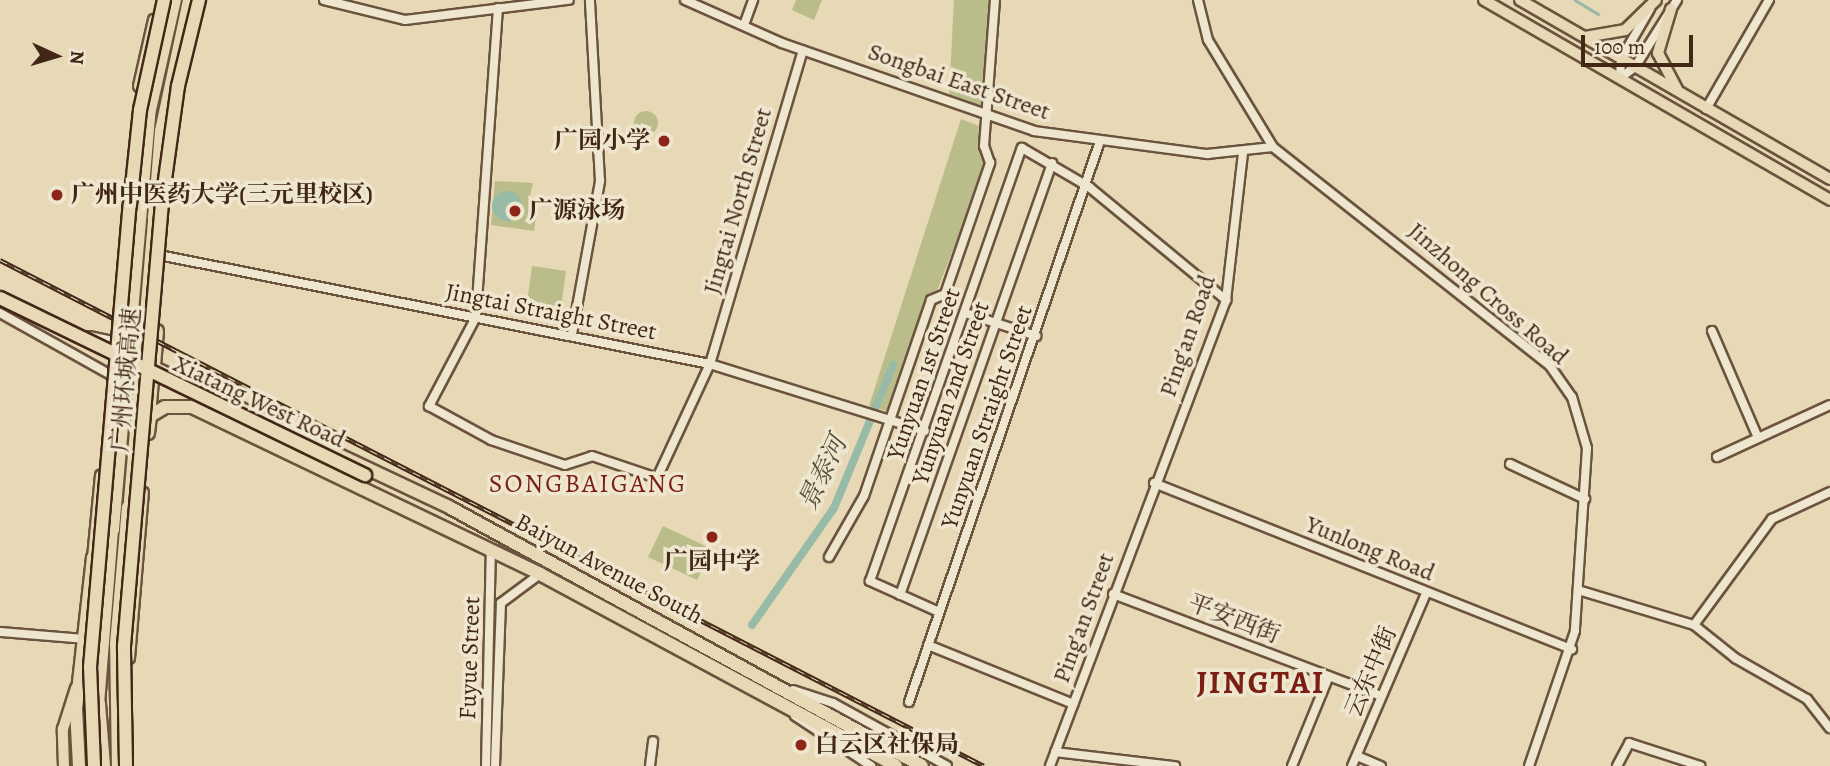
<!DOCTYPE html>
<html>
<head>
<meta charset="utf-8">
<style>
  body { margin:0 }
  #map { position:relative; width:1830px; height:766px; overflow:hidden; background:#e7d8b6; font-family:Alegreya,"Noto Serif SC",serif }
  div>[style] { position:absolute }
  [style*='--x'] { left:calc(var(--x)*1px); top:calc(var(--y)*1px); width:calc(var(--w)*1px); rotate:calc(var(--a)*1deg) }
  .green>* { inset:0; background:#babd8a }
  .round { border-radius:50% }
  .water>* { inset:0; background:#98bba8 }
  .stream>* { height:2.5px; margin:-1.25px; padding:0 1.25px; transform-origin:1.25px; border-radius:1.25px; background:#98bba8 }
  .canal>* { height:8px; margin:-4px; padding:0 4px; transform-origin:4px; border-radius:4px; background:#98bba8 }
  .roads { filter:drop-shadow(2px 0 #6b533e) drop-shadow(-2px 0 #6b533e) drop-shadow(0 2px #6b533e) drop-shadow(0 -2px #6b533e) }
  .minor>* { height:8px; margin:-4px; padding:0 4px; transform-origin:4px; border-radius:4px; background:#efe6d0 }
  .major>* { height:10px; margin:-5px; padding:0 5px; transform-origin:5px; border-radius:5px; background:#e7d8b6 }
  .highway>* { height:12px; margin:-6px; padding:0 6px; transform-origin:6px; border-radius:6px; background:#e7d8b6 }
  .rail>* { height:5px; margin-top:-2.5px; transform-origin:0; background:repeating-linear-gradient(90deg,#efe6d0 0 8px,#422716 0 16px); box-sizing:border-box; border-block:2px solid #422716 }
  .bridges { filter:drop-shadow(2px 0 #422716) drop-shadow(-2px 0 #422716) drop-shadow(0 2px #422716) drop-shadow(0 -2px #422716) }
  .highway-bridge>* { height:12px; margin:-6px; padding:0 6px; transform-origin:6px; border-radius:6px; background:#e7d8b6 }
  .dots>* { width:19px; height:19px; translate:-50% -50%; box-sizing:border-box; border:4px solid #efe6d0; border-radius:50% }
  span { translate:-50% -50%; white-space:nowrap; text-align:center; line-height:1.15; -webkit-text-stroke:7px #efe6d0; paint-order:stroke }
  .street-label { font-size:24px; color:#422716 }
  .poi-label { font-size:24px; color:#422716; font-weight:700 }
  .right { translate:-100% -50%; text-align:right }
  .left { translate:0 -50%; text-align:left }
  .water-label { font-size:26px; color:#584c3a; font-style:italic }
  .neighbourhood-label { font-size:26px; color:#7a1f14; letter-spacing:2px }
  .district-label { font-size:32px; color:#7a1f14; font-weight:700; letter-spacing:2px }
  .north { position:absolute; left:21px; top:21px; width:70px; height:70px; -webkit-text-stroke:5px #efe6d0; paint-order:stroke; rotate:94deg; font-size:19px; font-weight:700; line-height:28px; text-align:center; color:#422716 }
  .north::after { content:''; display:block; margin:auto; width:24px; height:32px; background:#422716; clip-path:polygon(50% 0,100% 100%,50% 72%,0 100%) }
  .scale { position:absolute; left:1581px; top:35px; width:112px; height:32px; box-sizing:border-box; border:4px solid #422716; border-top:0; padding-left:9px; font-size:21px; line-height:24px; white-space:nowrap; color:#422716; -webkit-text-stroke:5px #efe6d0; paint-order:stroke }
</style>
</head>
<body>
<div id="map">
  <div class="green">
    <div style="clip-path:polygon(796px 0,822px 0,814px 20px,792px 10px)"></div>
    <div style="clip-path:polygon(954px 0,992px 0,986px 110px,949px 97px)"></div>
    <div class="round" style="left:634px;top:111px;width:24px;height:24px"></div>
    <div style="clip-path:polygon(961px 119px,984px 128px,984px 170px,890px 412px,869px 406px)"></div>
    <div style="clip-path:polygon(495px 181px,533px 183px,530px 196px,539px 198px,534px 231px,491px 225px)"></div>
    <div style="clip-path:polygon(532px 266px,566px 271px,561px 308px,527px 303px)"></div>
    <div style="clip-path:polygon(663px 526px,712px 549px,697px 580px,648px 557px)"></div>
  </div>
  <div class="water">
    <div class="round" style="left:492px;top:191px;width:30px;height:30px"></div>
  </div>
  <div class="stream">
    <div style="--x:1575;--y:0;--w:27;--a:31"></div>
  </div>
  <div class="canal">
    <div style="--x:752;--y:625;--w:143;--a:-55"></div>
    <div style="--x:834;--y:508;--w:155;--a:-67.6"></div>
  </div>
  <div class="roads">
    <div class="minor">
      <div style="--x:324;--y:0;--w:83;--a:13.9"></div>
      <div style="--x:405;--y:20;--w:165;--a:-7"></div>
      <div style="--x:685;--y:0;--w:106;--a:23.9"></div>
      <div style="--x:782;--y:43;--w:267;--a:19.2"></div>
      <div style="--x:1034;--y:131;--w:175;--a:7.6"></div>
      <div style="--x:1207;--y:154;--w:66;--a:-6.1"></div>
      <div style="--x:1198;--y:0;--w:41;--a:76"></div>
      <div style="--x:1208;--y:40;--w:125;--a:58.7"></div>
      <div style="--x:1273;--y:147;--w:353;--a:38.3"></div>
      <div style="--x:1550;--y:366;--w:38;--a:55"></div>
      <div style="--x:1572;--y:397;--w:53;--a:73.6"></div>
      <div style="--x:1587;--y:448;--w:183;--a:93.8"></div>
      <div style="--x:1575;--y:631;--w:143;--a:108.8"></div>
      <div style="--x:498;--y:8;--w:310;--a:94.1"></div>
      <div style="--x:476;--y:317;--w:101;--a:117.8"></div>
      <div style="--x:429;--y:406;--w:71;--a:28.7"></div>
      <div style="--x:491;--y:440;--w:78;--a:18.7"></div>
      <div style="--x:565;--y:465;--w:28;--a:-18"></div>
      <div style="--x:592;--y:456;--w:69;--a:18.7"></div>
      <div style="--x:657;--y:478;--w:126;--a:-65.1"></div>
      <div style="--x:710;--y:364;--w:327;--a:-73.5"></div>
      <div style="--x:744;--y:25;--w:27;--a:-70"></div>
      <div style="--x:1620;--y:78;--w:19;--a:-36"></div>
      <div style="--x:1635;--y:67;--w:79;--a:-57.9"></div>
      <div style="--x:1620;--y:78;--w:19;--a:-87"></div>
      <div style="--x:1621;--y:59;--w:58;--a:-59.9"></div>
      <div style="--x:1706;--y:109;--w:126;--a:-60"></div>
      <div style="--x:164;--y:256;--w:557;--a:11.19"></div>
      <div style="--x:710;--y:364;--w:225;--a:17.3"></div>
      <div style="--x:0;--y:313;--w:127;--a:29.2"></div>
      <div style="--x:965;--y:313;--w:75;--a:17.9"></div>
      <div style="--x:1712;--y:331;--w:116;--a:66.7"></div>
      <div style="--x:572;--y:334;--w:156;--a:-79.6"></div>
      <div style="--x:600;--y:181;--w:181;--a:-93.2"></div>
      <div style="--x:89;--y:336;--w:25;--a:12"></div>
      <div style="--x:1717;--y:457;--w:124;--a:-24.7"></div>
      <div style="--x:1510;--y:464;--w:83;--a:25"></div>
      <div style="--x:1154;--y:483;--w:450;--a:21.7"></div>
      <div style="--x:829;--y:557;--w:70;--a:-60.2"></div>
      <div style="--x:864;--y:496;--w:207;--a:-71.1"></div>
      <div style="--x:931;--y:300;--w:15;--a:-23"></div>
      <div style="--x:945;--y:294;--w:139;--a:-71"></div>
      <div style="--x:990;--y:163;--w:18;--a:-109"></div>
      <div style="--x:984;--y:146;--w:146;--a:-85.7"></div>
      <div style="--x:1578;--y:590;--w:121;--a:16.8"></div>
      <div style="--x:1694;--y:625;--w:53;--a:38.8"></div>
      <div style="--x:1735;--y:658;--w:83;--a:29.7"></div>
      <div style="--x:1807;--y:699;--w:37;--a:52"></div>
      <div style="--x:1113;--y:594;--w:287;--a:20.8"></div>
      <div style="--x:900;--y:595;--w:458;--a:-70.6"></div>
      <div style="--x:939;--y:612;--w:76;--a:-155.8"></div>
      <div style="--x:870;--y:581;--w:459;--a:-70.7"></div>
      <div style="--x:1022;--y:148;--w:78;--a:30.2"></div>
      <div style="--x:1089;--y:187;--w:178;--a:39.5"></div>
      <div style="--x:1694;--y:625;--w:132;--a:-53.7"></div>
      <div style="--x:1772;--y:519;--w:64;--a:-25"></div>
      <div style="--x:0;--y:632;--w:86;--a:4.7"></div>
      <div style="--x:928;--y:645;--w:157;--a:22.1"></div>
      <div style="--x:793;--y:690;--w:42;--a:18"></div>
      <div style="--x:833;--y:703;--w:130;--a:28.9"></div>
      <div style="--x:909;--y:702;--w:589;--a:-71.2"></div>
      <div style="--x:795;--y:716;--w:91;--a:33.3"></div>
      <div style="--x:1055;--y:752;--w:121;--a:6.7"></div>
      <div style="--x:1357;--y:756;--w:26;--a:23"></div>
      <div style="--x:486;--y:766;--w:216;--a:-88.7"></div>
      <div style="--x:495;--y:766;--w:163;--a:-87.9"></div>
      <div style="--x:501;--y:603;--w:49;--a:-36.6"></div>
      <div style="--x:650;--y:766;--w:25;--a:-83"></div>
      <div style="--x:1050;--y:766;--w:498;--a:-69.3"></div>
      <div style="--x:1226;--y:300;--w:147;--a:-83.4"></div>
      <div style="--x:1292;--y:766;--w:97;--a:-67.7"></div>
      <div style="--x:1352;--y:766;--w:188;--a:-66.8"></div>
      <div style="--x:1617;--y:766;--w:26;--a:-62"></div>
      <div style="--x:1629;--y:743;--w:75;--a:17.9"></div>
    </div>
    <div class="major">
      <div style="--x:1484;--y:0;--w:400;--a:30"></div>
      <div style="--x:1520;--y:0;--w:358;--a:30"></div>
      <div style="--x:1671;--y:9;--w:46;--a:106.5"></div>
      <div style="--x:1658;--y:53;--w:41;--a:62.2"></div>
      <div style="--x:1585;--y:37;--w:41;--a:-9.9"></div>
      <div style="--x:1625;--y:30;--w:43;--a:-44.1"></div>
      <div style="--x:139;--y:86;--w:68;--a:-77.2"></div>
      <div style="--x:150;--y:416;--w:48;--a:-85.2"></div>
      <div style="--x:129;--y:501;--w:281;--a:-85.1"></div>
      <div style="--x:93;--y:558;--w:83;--a:-84.5"></div>
      <div style="--x:129;--y:658;--w:166;--a:-85.2"></div>
      <div style="--x:99;--y:704;--w:176;--a:-85.4"></div>
      <div style="--x:64;--y:766;--w:37;--a:-92"></div>
      <div style="--x:63;--y:729;--w:43;--a:-72.4"></div>
    </div>
    <div class="highway">
      <div style="--x:159;--y:237;--w:20;--a:-105"></div>
      <div style="--x:154;--y:218;--w:87;--a:-85.4"></div>
      <div style="--x:161;--y:131;--w:134;--a:-77.9"></div>
      <div style="--x:157;--y:331;--w:37;--a:95"></div>
      <div style="--x:154;--y:368;--w:326;--a:25.2"></div>
      <div style="--x:449;--y:507;--w:539;--a:28.7"></div>
      <div style="--x:148;--y:433;--w:17;--a:-83"></div>
      <div style="--x:150;--y:416;--w:17;--a:-31"></div>
      <div style="--x:165;--y:407;--w:27;--a:0"></div>
      <div style="--x:192;--y:407;--w:386;--a:25.6"></div>
      <div style="--x:540;--y:574;--w:404;--a:28.3"></div>
      <div style="--x:91;--y:685;--w:21;--a:67"></div>
      <div style="--x:99;--y:704;--w:62;--a:85.4"></div>
      <div style="--x:79;--y:766;--w:57;--a:-93"></div>
      <div style="--x:76;--y:709;--w:152;--a:-83.6"></div>
      <div style="--x:93;--y:558;--w:35;--a:-55"></div>
      <div style="--x:113;--y:529;--w:417;--a:-85"></div>
      <div style="--x:149;--y:114;--w:117;--a:-77.2"></div>
      <div style="--x:118;--y:766;--w:122;--a:-90.9"></div>
      <div style="--x:116;--y:644;--w:137;--a:-85"></div>
      <div style="--x:128;--y:508;--w:19;--a:-65"></div>
    </div>
  </div>
  <div class="rail">
    <div style="--x:0;--y:260;--w:1106;--a:27.21"></div>
  </div>
  <div class="bridges">
    <div class="highway-bridge">
      <div style="--x:0;--y:298;--w:406;--a:25.9"></div>
      <div style="--x:94;--y:766;--w:99;--a:-92.3"></div>
      <div style="--x:90;--y:667;--w:464;--a:-85.1"></div>
      <div style="--x:130;--y:205;--w:96;--a:-84"></div>
      <div style="--x:140;--y:110;--w:113;--a:-77.7"></div>
      <div style="--x:126;--y:766;--w:120;--a:-91"></div>
      <div style="--x:124;--y:646;--w:454;--a:-85.1"></div>
      <div style="--x:163;--y:194;--w:109;--a:-82.1"></div>
      <div style="--x:178;--y:86;--w:89;--a:-76.3"></div>
    </div>
  </div>
  <div class="dots">
    <div style="left:664px;top:141px;background:#8f2418"></div>
    <div style="left:57px;top:195px;background:#8f2418"></div>
    <div style="left:515px;top:211px;background:#8f2418"></div>
    <div style="left:712px;top:537px;background:#8f2418"></div>
    <div style="left:801px;top:745px;background:#8f2418"></div>
  </div>
  <div class="street-label">
    <span style="left:959px;top:82px;rotate:19deg">Songbai East Street</span>
    <span style="left:738px;top:201px;rotate:-74deg">Jingtai North Street</span>
    <span style="left:1488px;top:294px;rotate:41deg">Jinzhong Cross Road</span>
    <span style="left:551px;top:312px;rotate:11deg">Jingtai Straight Street</span>
    <span style="left:1188px;top:336px;rotate:-71deg">Ping'an Road</span>
    <span style="left:924px;top:374px;rotate:-71deg">Yunyuan 1st Street</span>
    <span style="left:126px;top:380px;rotate:-85deg">广州环城高速</span>
    <span style="left:951px;top:393px;rotate:-71deg">Yunyuan 2nd Street</span>
    <span style="left:259px;top:402px;rotate:25deg">Xiatang West Road</span>
    <span style="left:987px;top:417px;rotate:-71deg">Yunyuan Straight Street</span>
    <span style="left:1370px;top:549px;rotate:22deg">Yunlong Road</span>
    <span style="left:609px;top:569px;rotate:28deg">Baiyun Avenue South</span>
    <span style="left:1084px;top:618px;rotate:-70deg">Ping'an Street</span>
    <span style="left:1234px;top:619px;rotate:21deg">平安西街</span>
    <span style="left:470px;top:658px;rotate:-88deg">Fuyue Street</span>
    <span style="left:1371px;top:672px;rotate:-67deg">云东中街</span>
  </div>
  <div class="poi-label">
    <span class="right" style="left:650px;top:141px">广园小学</span>
    <span class="left" style="left:71px;top:195px">广州中医药大学(三元里校区)</span>
    <span class="left" style="left:529px;top:211px">广源泳场</span>
    <span style="left:712px;top:562px">广园中学</span>
    <span class="left" style="left:815px;top:745px">白云区社保局</span>
  </div>
  <div class="water-label">
    <span style="left:823px;top:473px;rotate:-65deg">景泰河</span>
  </div>
  <div class="neighbourhood-label">
    <span style="left:588px;top:484px">SONGBAIGANG</span>
  </div>
  <div class="district-label">
    <span style="left:1261px;top:682px">JINGTAI</span>
  </div>
  <div class="north">N</div>
  <div class="scale">100 m</div>
</div>
</body>
</html>
